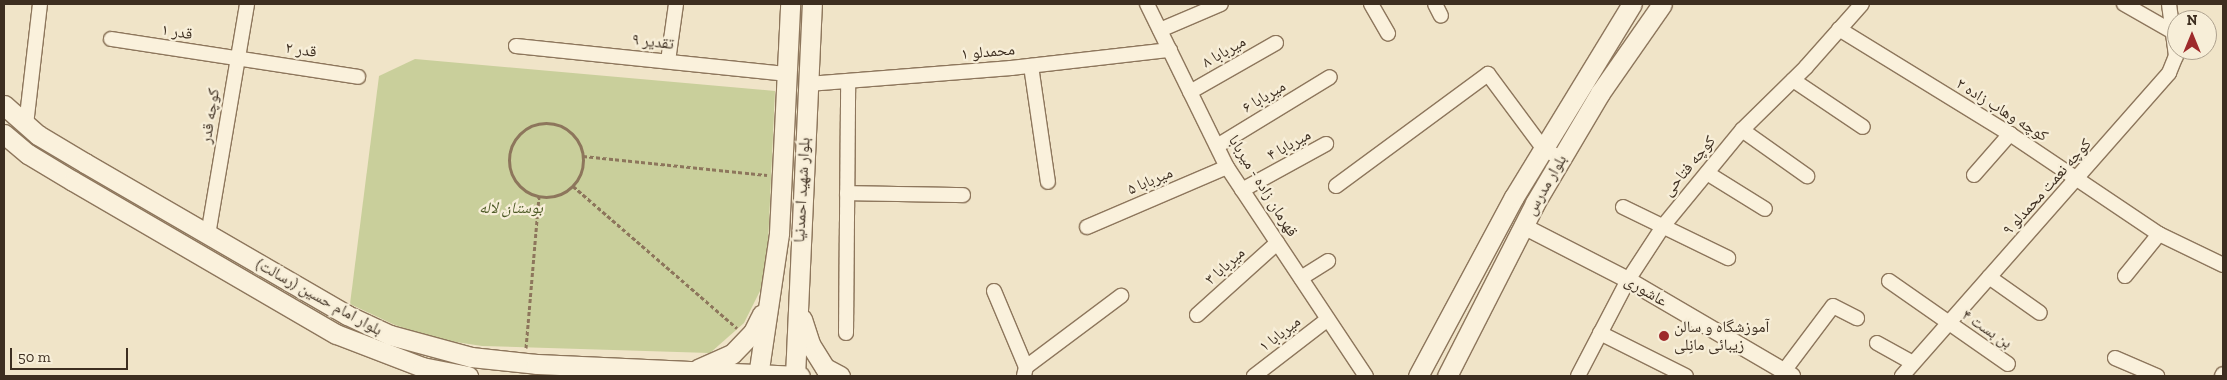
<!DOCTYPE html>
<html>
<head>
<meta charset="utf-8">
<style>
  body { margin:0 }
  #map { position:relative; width:2227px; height:380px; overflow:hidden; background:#f0e4c8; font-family:"Zilla Slab","Noto Naskh Arabic",serif }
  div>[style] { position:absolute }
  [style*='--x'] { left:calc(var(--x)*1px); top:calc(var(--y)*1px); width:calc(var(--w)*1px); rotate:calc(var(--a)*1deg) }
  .green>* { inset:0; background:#c9cf9b }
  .path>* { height:3px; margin-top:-1.5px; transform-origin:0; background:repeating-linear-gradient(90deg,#8d765c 0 4px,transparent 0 6.5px) }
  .path>.ring { margin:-1.5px; padding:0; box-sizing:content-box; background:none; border:3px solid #8d765c; border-radius:50% }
  .roads { filter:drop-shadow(1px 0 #8d765c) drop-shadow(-1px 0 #8d765c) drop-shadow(0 1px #8d765c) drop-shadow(0 -1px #8d765c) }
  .minor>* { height:14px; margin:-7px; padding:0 7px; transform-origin:7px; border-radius:7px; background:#faf1dc }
  .tertiary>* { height:16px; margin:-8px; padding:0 8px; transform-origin:8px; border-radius:8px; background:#faf1dc }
  .secondary>* { height:19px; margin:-9.5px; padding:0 9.5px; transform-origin:9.5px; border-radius:9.5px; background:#faf1dc }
  .dots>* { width:14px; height:14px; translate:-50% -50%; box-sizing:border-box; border:2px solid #f7eed8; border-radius:50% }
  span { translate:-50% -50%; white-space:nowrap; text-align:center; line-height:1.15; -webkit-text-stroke:4.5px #f7eed8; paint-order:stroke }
  .street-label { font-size:16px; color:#3d2e20 }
  .park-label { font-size:16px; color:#4d5a26; font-style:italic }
  .poi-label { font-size:16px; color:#3d2e20 }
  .left { translate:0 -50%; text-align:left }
  .frame { position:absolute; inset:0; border:5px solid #3d2e20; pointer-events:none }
  .north { position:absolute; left:2167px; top:10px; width:50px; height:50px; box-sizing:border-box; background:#f7eed8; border:1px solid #ada18e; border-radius:50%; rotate:0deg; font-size:14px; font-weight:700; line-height:20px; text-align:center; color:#3d2e20 }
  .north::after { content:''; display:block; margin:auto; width:18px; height:22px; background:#9e2a2b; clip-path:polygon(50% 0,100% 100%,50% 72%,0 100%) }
  .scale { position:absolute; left:10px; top:348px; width:118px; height:22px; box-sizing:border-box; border:2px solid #3d2e20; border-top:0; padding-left:6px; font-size:15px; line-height:18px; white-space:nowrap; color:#3d2e20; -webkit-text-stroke:4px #f7eed8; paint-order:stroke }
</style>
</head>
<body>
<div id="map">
  <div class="green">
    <div style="clip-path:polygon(415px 59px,775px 91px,767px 266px,760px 291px,744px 323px,710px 353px,482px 346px,436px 339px,395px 325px,350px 304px,379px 76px)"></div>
  </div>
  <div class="path">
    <div class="ring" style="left:509px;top:123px;width:71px;height:71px"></div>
    <div style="--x:583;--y:156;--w:185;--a:5.9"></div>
    <div style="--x:573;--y:186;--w:217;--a:40.9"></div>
    <div style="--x:526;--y:348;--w:152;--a:-85.1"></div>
  </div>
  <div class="roads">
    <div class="minor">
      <div style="--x:1147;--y:4;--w:182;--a:63.9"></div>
      <div style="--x:1227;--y:167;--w:251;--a:56.4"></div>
      <div style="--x:1371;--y:4;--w:34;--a:60"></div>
      <div style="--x:1435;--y:4;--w:13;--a:63"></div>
      <div style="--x:2124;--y:4;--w:56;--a:29.7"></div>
      <div style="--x:1839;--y:29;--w:201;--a:31.6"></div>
      <div style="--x:2010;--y:134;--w:179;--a:33.9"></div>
      <div style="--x:2159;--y:234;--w:71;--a:25.8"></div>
      <div style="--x:1160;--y:30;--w:66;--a:-23.1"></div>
      <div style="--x:111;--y:39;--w:250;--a:8.7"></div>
      <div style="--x:516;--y:46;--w:271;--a:5.9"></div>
      <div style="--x:668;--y:61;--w:58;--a:-82"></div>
      <div style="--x:1031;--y:66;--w:117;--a:81.7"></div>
      <div style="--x:1793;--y:80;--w:84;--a:33.9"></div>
      <div style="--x:808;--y:84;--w:204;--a:-4.5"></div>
      <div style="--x:1011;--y:68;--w:160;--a:-6.5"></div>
      <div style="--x:1190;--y:92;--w:99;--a:-29.7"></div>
      <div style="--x:26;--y:125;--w:122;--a:-83.4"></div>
      <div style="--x:1742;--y:130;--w:80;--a:35.3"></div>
      <div style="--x:1217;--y:146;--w:132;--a:-31.4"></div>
      <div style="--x:1707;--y:173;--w:68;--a:31.8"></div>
      <div style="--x:1974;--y:175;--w:55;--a:-48.7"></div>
      <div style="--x:1336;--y:186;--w:189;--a:-36.4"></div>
      <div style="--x:1488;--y:74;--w:92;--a:53.4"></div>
      <div style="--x:1543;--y:148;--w:21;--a:31"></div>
      <div style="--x:1242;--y:190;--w:96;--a:-28.7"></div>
      <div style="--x:847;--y:193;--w:116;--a:1"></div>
      <div style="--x:1623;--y:207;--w:117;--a:25.9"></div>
      <div style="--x:1087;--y:227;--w:152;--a:-23.2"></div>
      <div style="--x:208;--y:235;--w:234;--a:-80.4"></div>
      <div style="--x:2125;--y:276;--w:54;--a:-51"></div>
      <div style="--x:1989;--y:277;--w:62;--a:35.2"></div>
      <div style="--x:1301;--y:278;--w:32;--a:-32"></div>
      <div style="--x:1889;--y:281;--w:145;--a:34.9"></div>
      <div style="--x:994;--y:291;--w:82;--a:67.2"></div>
      <div style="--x:1026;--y:367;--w:9;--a:103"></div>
      <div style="--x:1197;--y:315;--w:108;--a:-42"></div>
      <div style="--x:846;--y:333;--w:252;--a:-89.5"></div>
      <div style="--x:1600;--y:333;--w:96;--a:26.6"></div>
      <div style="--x:1877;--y:343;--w:41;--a:29.1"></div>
      <div style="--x:2115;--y:358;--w:46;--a:23.2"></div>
      <div style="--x:1026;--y:367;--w:119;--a:-36.8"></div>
      <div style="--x:1784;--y:371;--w:81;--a:-53"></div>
      <div style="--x:1833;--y:306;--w:27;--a:27"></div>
      <div style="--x:1254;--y:376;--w:93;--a:-37.6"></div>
      <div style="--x:1578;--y:376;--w:108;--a:-62.5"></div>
      <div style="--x:1628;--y:280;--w:66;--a:-56.8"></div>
      <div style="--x:1664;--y:225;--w:123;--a:-50.6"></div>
      <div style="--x:1742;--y:130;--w:90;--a:-44.5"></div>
      <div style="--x:1806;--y:67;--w:84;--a:-48.4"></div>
      <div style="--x:1902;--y:376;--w:404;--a:-48.6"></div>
      <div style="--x:2169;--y:73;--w:18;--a:-68"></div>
      <div style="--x:2176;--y:56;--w:52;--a:-97.7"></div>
      <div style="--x:2222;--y:376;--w:2;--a:-63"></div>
    </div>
    <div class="tertiary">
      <div style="--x:1523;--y:226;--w:118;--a:27.2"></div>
      <div style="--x:1628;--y:280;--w:190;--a:30.3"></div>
    </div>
    <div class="secondary">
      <div style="--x:4;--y:105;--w:45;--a:41.4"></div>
      <div style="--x:38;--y:135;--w:55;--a:30.8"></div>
      <div style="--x:85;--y:163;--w:303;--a:30.1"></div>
      <div style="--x:347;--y:315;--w:47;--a:24.9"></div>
      <div style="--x:390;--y:335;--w:84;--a:15.2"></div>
      <div style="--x:471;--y:357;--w:65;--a:6.1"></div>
      <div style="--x:536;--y:364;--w:264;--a:2.6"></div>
      <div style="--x:4;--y:134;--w:31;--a:40"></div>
      <div style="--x:28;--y:154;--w:52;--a:31"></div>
      <div style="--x:73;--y:181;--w:304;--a:30.2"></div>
      <div style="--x:336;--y:334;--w:92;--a:21"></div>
      <div style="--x:422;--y:367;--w:47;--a:11.1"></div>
      <div style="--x:802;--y:319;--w:26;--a:72"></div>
      <div style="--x:810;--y:344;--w:28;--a:58"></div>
      <div style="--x:825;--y:368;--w:17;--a:28"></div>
      <div style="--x:698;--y:369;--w:37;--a:-24"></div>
      <div style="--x:732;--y:354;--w:30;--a:-46"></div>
      <div style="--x:753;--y:332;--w:20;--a:-63"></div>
      <div style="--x:758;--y:376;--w:145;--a:-81.6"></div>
      <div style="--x:779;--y:233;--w:229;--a:-87.2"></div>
      <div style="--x:795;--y:376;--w:372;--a:-87.4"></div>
      <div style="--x:1418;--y:376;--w:203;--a:-61.8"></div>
      <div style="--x:1514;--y:197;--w:226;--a:-58.6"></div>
      <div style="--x:1447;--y:376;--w:194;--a:-63"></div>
      <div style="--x:1535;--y:203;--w:128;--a:-59.4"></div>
      <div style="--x:1600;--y:93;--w:108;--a:-55.1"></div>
    </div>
  </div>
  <div class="dots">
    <div style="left:1664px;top:336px;background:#9e2a2b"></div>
  </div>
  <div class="street-label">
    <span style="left:177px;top:32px;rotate:9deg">قدر ۱</span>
    <span style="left:653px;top:42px;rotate:6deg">۹ تقدیر</span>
    <span style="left:301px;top:50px;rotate:8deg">قدر ۲</span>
    <span style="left:988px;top:52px;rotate:-5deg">محمدلو ۱</span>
    <span style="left:1224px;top:52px;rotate:-30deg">میربابا ۸</span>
    <span style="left:1264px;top:97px;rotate:-31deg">میربابا ۶</span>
    <span style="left:2002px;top:110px;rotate:32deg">کوچه وهاب زاده ۲</span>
    <span style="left:210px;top:116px;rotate:-81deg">کوچه قدر</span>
    <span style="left:1289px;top:145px;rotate:-29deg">میربابا ۴</span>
    <span style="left:1689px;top:166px;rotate:-50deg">کوچه فتاحی</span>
    <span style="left:1150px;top:181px;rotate:-23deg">میربابا ۵</span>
    <span style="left:1546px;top:185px;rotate:-60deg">بلوار مدرس</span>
    <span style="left:1263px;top:186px;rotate:58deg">قهرمان زاده - میربابا</span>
    <span style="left:2047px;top:187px;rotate:-48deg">کوچه نعمت محمدلو ۹</span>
    <span style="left:802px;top:190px;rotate:-87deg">بلوار شهید احمدنیا</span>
    <span style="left:1225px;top:266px;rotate:-42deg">میربابا ۳</span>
    <span style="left:1646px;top:291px;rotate:30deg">عاشوری</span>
    <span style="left:319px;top:297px;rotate:29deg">بلوار امام حسین (رسالت)</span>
    <span style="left:1987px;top:329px;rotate:34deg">۴ بن بست</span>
    <span style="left:1280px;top:334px;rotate:-38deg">میربابا ۱</span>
  </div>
  <div class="park-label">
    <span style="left:511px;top:208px">بوستان لاله</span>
  </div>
  <div class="poi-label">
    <span class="left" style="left:1674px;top:336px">آموزشگاه و سالن<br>زیبائی مانِلی</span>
  </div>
  <div class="frame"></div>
  <div class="north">N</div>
  <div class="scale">50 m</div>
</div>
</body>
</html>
